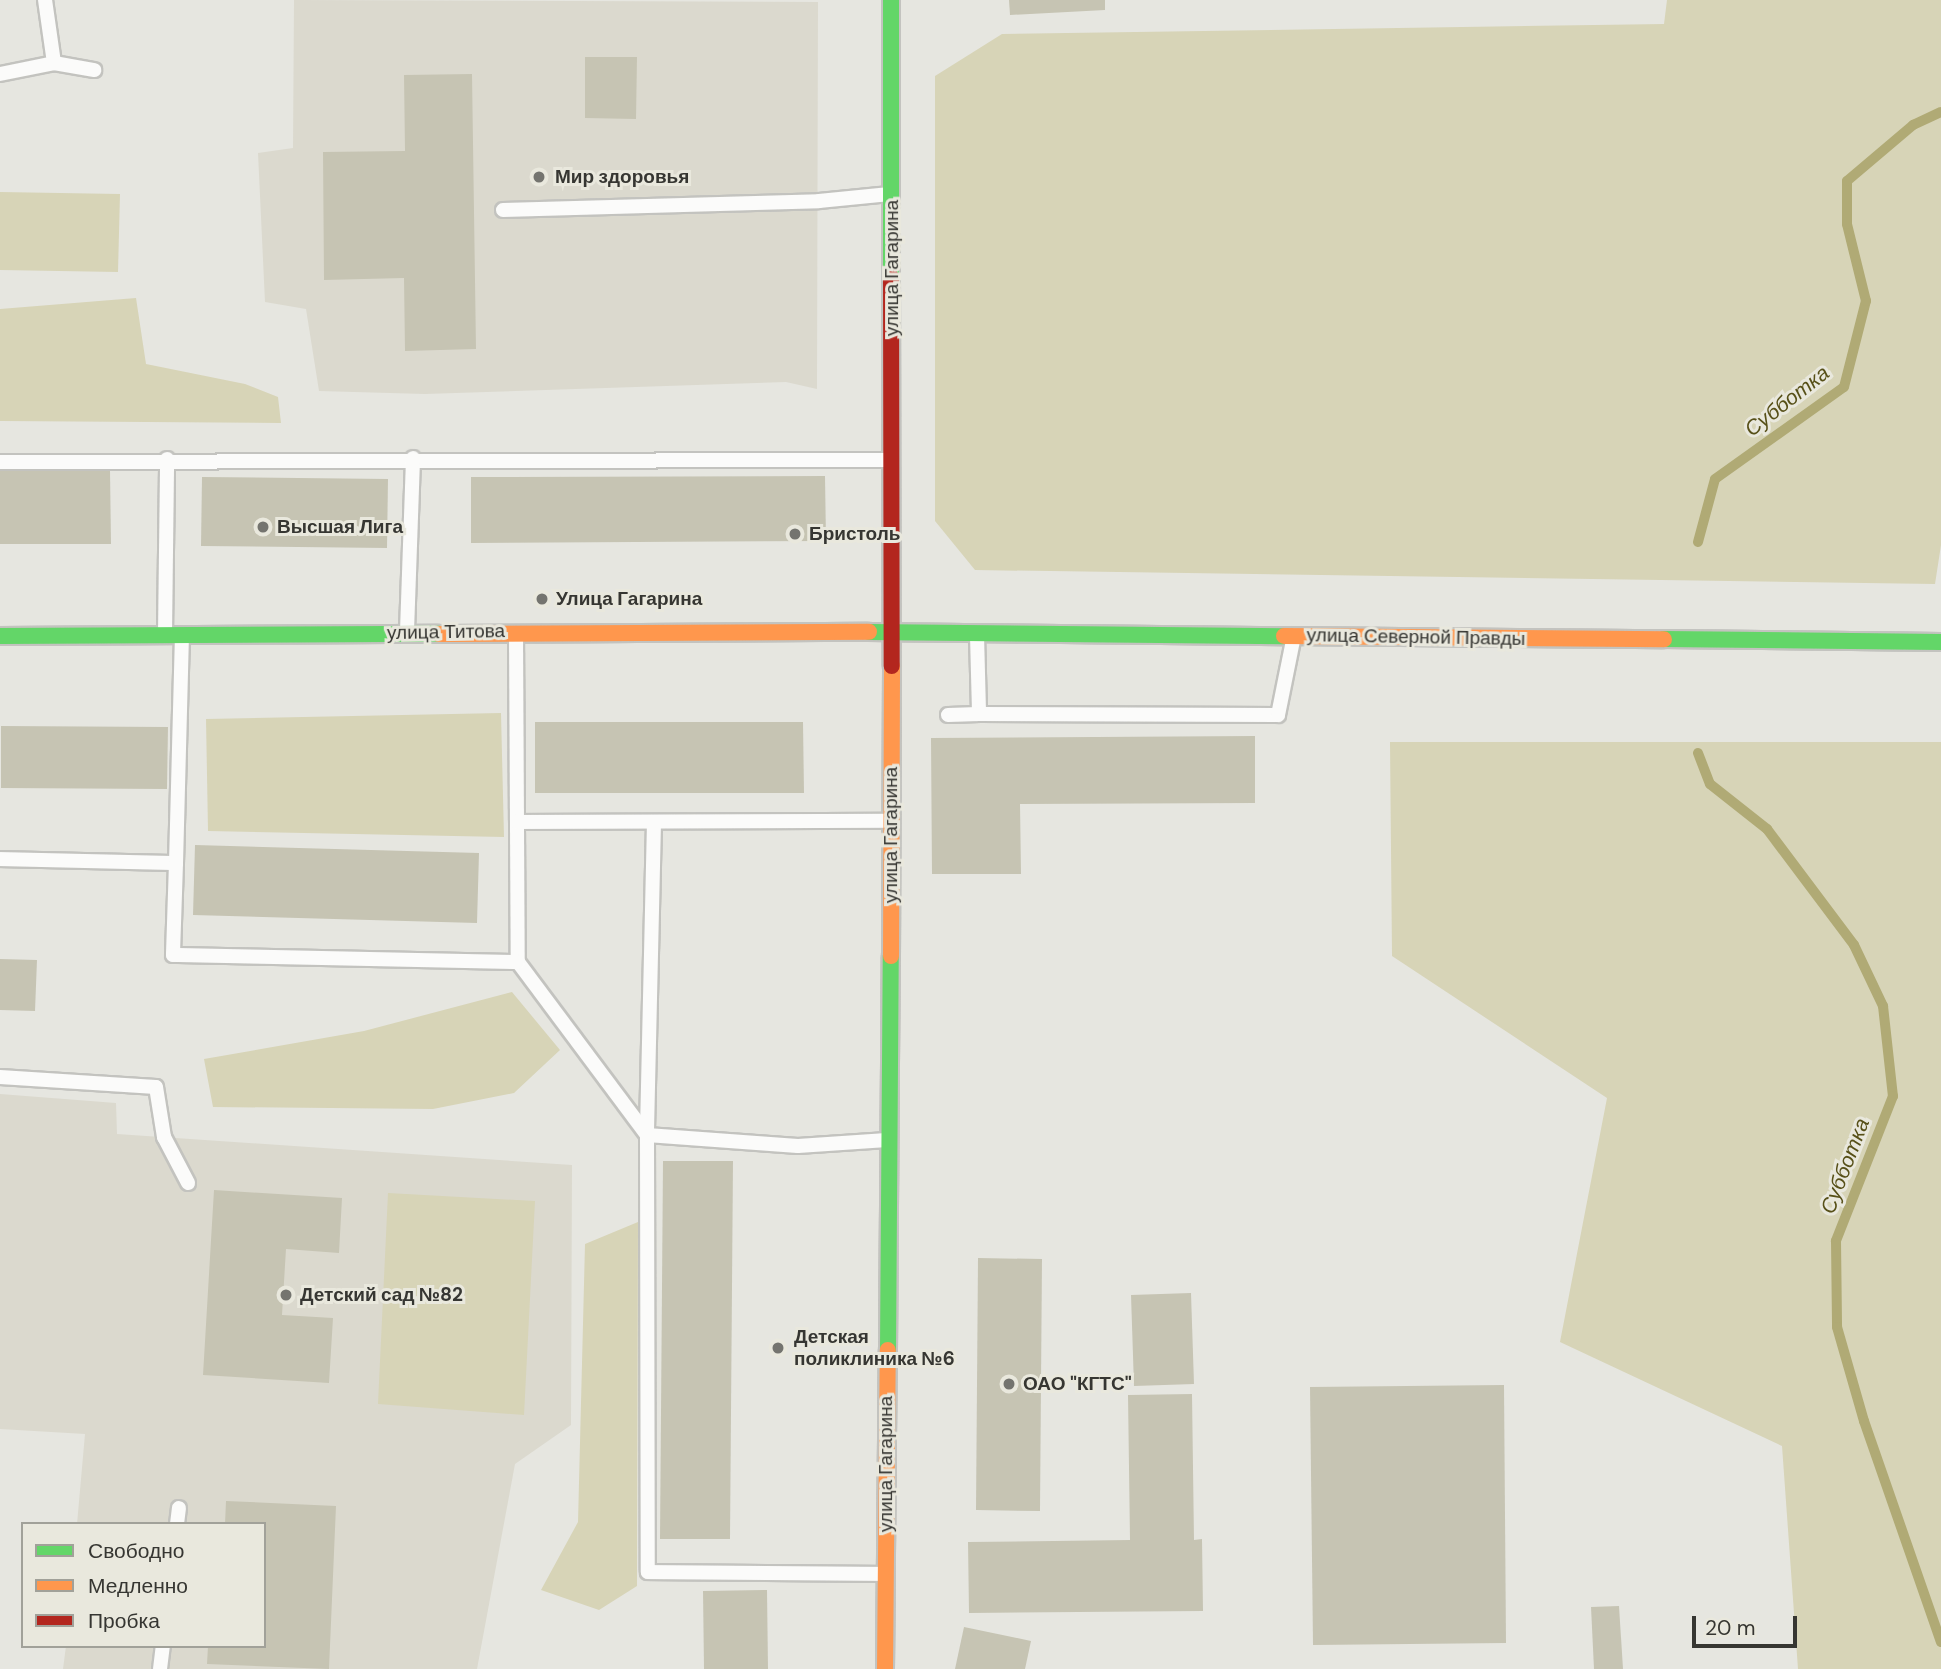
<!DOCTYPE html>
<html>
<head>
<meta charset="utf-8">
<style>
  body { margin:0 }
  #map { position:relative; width:1941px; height:1669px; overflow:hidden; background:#e6e6e0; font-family:"DM Sans",sans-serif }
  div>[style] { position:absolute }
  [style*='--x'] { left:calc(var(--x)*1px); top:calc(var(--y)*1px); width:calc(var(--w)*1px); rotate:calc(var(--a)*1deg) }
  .built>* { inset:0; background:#dbd9ce }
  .green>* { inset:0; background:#d7d4b7 }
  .stream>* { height:10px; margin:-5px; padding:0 5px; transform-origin:5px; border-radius:5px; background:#b0aa75 }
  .building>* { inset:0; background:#c6c4b3 }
  .roads { filter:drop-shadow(2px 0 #c3c3bf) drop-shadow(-2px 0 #c3c3bf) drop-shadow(0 2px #c3c3bf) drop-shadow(0 -2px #c3c3bf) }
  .lane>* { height:14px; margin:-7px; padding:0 7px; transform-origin:7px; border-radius:7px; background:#fbfbfa }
  .fast>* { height:16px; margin:-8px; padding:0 8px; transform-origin:8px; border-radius:8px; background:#63d668 }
  .slow>* { height:16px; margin:-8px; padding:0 8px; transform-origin:8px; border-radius:8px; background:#ff974d }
  .jam>* { height:16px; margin:-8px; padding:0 8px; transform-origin:8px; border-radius:8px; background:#b3261e }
  .dots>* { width:19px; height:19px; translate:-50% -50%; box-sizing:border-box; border:4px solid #e9e8dd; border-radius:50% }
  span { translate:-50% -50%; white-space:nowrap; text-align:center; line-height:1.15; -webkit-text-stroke:6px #e9e8dd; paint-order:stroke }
  .poi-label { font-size:19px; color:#363632; font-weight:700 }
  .left { translate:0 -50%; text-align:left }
  .street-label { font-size:19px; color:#363632 }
  .water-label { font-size:21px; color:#575018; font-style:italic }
  .legend { position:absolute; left:21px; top:1522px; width:245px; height:126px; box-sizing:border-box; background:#e9e8dd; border:2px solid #a1a199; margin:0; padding:9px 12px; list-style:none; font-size:21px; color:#363632 }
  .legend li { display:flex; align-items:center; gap:14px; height:35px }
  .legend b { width:35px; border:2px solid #a1a199 }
  .scale { position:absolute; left:1692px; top:1616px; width:105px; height:32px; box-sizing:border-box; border:4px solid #363632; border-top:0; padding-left:9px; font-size:21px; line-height:24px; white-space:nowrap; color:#363632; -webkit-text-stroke:5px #e9e8dd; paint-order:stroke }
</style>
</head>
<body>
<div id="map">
  <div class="built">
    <div style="clip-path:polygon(294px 0,818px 2px,817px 389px,786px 382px,425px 394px,319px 391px,306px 309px,265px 302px,258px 153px,293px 148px)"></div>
    <div style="clip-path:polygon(0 1094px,116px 1103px,117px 1134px,572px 1165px,571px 1425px,515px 1464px,477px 1669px,63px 1669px,66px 1646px,264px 1646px,264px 1524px,77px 1524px,85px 1434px,0 1429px)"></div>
  </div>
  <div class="green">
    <div style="clip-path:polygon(1667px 0,1941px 0,1941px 545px,1935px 584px,975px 570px,935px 521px,935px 76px,1002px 34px,1664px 24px)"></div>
    <div style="clip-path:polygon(0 192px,120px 194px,118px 272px,0 270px)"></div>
    <div style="clip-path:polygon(136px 298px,146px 364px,245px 384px,278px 397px,281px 423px,0 421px,0 309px)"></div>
    <div style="clip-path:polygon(501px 713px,504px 837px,208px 831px,206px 719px)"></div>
    <div style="clip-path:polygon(1390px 742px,1941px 742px,1941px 1669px,1798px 1669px,1782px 1446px,1560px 1342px,1607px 1098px,1392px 956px)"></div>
    <div style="clip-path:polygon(512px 992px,560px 1050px,514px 1093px,433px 1109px,213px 1107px,204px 1059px,364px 1031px)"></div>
    <div style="clip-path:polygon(388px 1193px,535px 1201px,524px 1415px,378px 1404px)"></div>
    <div style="clip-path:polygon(638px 1222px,637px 1586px,599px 1610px,541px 1590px,578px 1522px,585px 1244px)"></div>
  </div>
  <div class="stream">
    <div style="--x:1698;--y:542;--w:65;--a:-74.9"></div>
    <div style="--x:1715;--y:479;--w:158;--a:-35.5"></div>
    <div style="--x:1844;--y:387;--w:89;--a:-75.7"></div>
    <div style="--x:1866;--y:301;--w:79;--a:-103.9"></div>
    <div style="--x:1847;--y:224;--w:43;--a:-90"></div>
    <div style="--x:1847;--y:181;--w:87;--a:-40.3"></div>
    <div style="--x:1913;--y:125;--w:31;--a:-25"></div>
    <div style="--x:1698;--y:753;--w:33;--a:69"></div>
    <div style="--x:1710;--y:784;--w:73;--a:38.3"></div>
    <div style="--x:1767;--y:829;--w:145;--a:53.1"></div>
    <div style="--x:1854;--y:945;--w:68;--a:64.6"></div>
    <div style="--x:1883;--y:1006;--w:91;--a:83.7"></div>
    <div style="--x:1893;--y:1096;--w:156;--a:111.5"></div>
    <div style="--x:1836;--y:1241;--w:86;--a:89.3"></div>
    <div style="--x:1837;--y:1327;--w:98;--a:74"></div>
    <div style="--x:1864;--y:1421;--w:234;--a:70.8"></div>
  </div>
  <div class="building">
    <div style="clip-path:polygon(1009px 0,1105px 0,1105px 10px,1010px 15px)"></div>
    <div style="clip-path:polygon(585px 57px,637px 57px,636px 119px,585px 118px)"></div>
    <div style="clip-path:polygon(472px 74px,476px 349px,405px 351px,404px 278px,324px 280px,323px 152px,405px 151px,404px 75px)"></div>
    <div style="clip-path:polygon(110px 470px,111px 544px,0 544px,0 471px)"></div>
    <div style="clip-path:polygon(825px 476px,826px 541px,471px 543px,471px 477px)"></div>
    <div style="clip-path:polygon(202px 477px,388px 479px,387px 548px,201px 546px)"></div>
    <div style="clip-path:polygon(535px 722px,803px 722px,804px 793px,535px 793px)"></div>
    <div style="clip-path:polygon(1px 726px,168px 727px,167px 789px,1px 788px)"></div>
    <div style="clip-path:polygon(1255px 736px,1255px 803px,1020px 804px,1021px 874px,932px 874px,931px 738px)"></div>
    <div style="clip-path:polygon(195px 845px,479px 853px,477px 923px,193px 915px)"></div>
    <div style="clip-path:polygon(0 959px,37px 960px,35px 1011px,0 1010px)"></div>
    <div style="clip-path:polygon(663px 1161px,733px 1161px,730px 1539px,660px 1539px)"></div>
    <div style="clip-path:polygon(214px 1190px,342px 1198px,339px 1253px,286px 1249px,282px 1315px,333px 1318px,329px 1383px,203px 1375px)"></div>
    <div style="clip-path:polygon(978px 1258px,1042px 1259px,1040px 1511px,976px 1510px)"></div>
    <div style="clip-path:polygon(1191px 1293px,1194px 1384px,1134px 1386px,1131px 1295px)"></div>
    <div style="clip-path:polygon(1504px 1385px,1506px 1643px,1313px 1645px,1310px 1387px)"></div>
    <div style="clip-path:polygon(1192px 1394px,1194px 1540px,1202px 1539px,1203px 1611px,969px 1613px,968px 1542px,1130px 1540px,1128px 1395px)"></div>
    <div style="clip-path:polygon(226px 1501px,336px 1506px,329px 1669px,207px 1664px,208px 1646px,264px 1646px,264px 1524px,225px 1524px)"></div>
    <div style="clip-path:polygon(767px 1590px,768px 1669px,704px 1669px,703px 1591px)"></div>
    <div style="clip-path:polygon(1619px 1606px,1623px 1669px,1594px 1669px,1591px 1607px)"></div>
    <div style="clip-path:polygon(964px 1627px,1031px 1641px,1025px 1669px,955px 1669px)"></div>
  </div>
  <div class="roads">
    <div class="lane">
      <div style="--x:54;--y:63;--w:41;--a:9.9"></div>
      <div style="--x:0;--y:74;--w:55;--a:-11.5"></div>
      <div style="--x:54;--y:63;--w:64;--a:-98.1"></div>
      <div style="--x:503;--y:210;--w:316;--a:-1.6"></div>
      <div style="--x:819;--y:201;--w:71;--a:-5.6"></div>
      <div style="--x:0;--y:462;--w:891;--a:-0.13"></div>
      <div style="--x:407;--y:631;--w:173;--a:-88"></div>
      <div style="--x:165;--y:633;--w:174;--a:-89.3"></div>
      <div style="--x:516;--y:634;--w:328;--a:89.7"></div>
      <div style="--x:518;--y:962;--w:216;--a:53.3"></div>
      <div style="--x:647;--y:1135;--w:151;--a:4.2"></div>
      <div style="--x:798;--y:1146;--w:89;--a:-3.9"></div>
      <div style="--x:977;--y:635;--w:79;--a:88.5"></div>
      <div style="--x:979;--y:714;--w:299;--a:0.2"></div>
      <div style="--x:1278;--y:715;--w:81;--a:-78.6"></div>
      <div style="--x:948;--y:715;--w:31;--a:-2"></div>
      <div style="--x:518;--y:822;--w:373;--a:-0.2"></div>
      <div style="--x:654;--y:822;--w:313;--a:91.3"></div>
      <div style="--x:647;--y:1135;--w:437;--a:89.9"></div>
      <div style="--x:648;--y:1572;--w:236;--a:0.5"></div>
      <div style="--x:0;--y:859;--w:176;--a:1.3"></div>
      <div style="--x:176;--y:863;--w:225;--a:-88.5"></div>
      <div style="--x:176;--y:863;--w:92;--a:91.9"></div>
      <div style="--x:173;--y:955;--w:345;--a:1.2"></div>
      <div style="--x:0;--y:1077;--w:156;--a:3.7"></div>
      <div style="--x:156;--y:1087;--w:51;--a:80.9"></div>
      <div style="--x:164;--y:1137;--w:52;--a:62.4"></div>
      <div style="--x:177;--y:1524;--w:16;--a:-83"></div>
      <div style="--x:160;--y:1669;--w:23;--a:-83"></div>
    </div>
    <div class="fast">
      <div style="--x:891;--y:0;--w:277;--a:90"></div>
      <div style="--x:869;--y:632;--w:415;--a:0.6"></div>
      <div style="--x:0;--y:636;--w:439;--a:-0.3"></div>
      <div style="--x:1664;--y:639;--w:277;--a:0.6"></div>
      <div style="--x:888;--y:1350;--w:394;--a:-89.6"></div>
    </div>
    <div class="slow">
      <div style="--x:439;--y:634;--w:430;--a:-0.3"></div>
      <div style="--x:1284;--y:636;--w:380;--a:0.5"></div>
      <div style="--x:891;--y:956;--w:290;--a:-89.8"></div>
      <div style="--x:885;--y:1669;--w:319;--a:-89.5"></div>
    </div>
    <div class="jam">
      <div style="--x:891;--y:277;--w:389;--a:89.9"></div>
    </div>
  </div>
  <div class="dots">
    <div style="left:539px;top:177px;background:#74746f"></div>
    <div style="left:263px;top:527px;background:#74746f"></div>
    <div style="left:795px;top:534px;background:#74746f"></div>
    <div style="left:542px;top:599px;background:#74746f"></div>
    <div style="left:286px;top:1295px;background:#74746f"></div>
    <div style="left:778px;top:1348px;background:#74746f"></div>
    <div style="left:1009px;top:1384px;background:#74746f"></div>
  </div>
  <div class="poi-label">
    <span class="left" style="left:555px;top:177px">Мир здоровья</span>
    <span class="left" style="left:277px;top:527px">Высшая Лига</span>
    <span class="left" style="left:809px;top:534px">Бристоль</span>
    <span class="left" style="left:556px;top:599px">Улица Гагарина</span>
    <span class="left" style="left:300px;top:1295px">Детский сад №82</span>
    <span class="left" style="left:794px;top:1348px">Детская<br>поликлиника №6</span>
    <span class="left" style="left:1023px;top:1384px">ОАО "КГТС"</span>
  </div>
  <div class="street-label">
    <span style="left:892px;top:268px;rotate:-90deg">улица Гагарина</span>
    <span style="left:446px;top:632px;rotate:-1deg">улица Титова</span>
    <span style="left:1416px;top:637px;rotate:1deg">улица Северной Правды</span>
    <span style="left:891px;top:835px;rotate:-90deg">улица Гагарина</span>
    <span style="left:886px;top:1464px;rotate:-90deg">улица Гагарина</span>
  </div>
  <div class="water-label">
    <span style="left:1787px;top:401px;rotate:-38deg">Субботка</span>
    <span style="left:1845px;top:1166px;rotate:-69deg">Субботка</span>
  </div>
  <ul class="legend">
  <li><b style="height:9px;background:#63d668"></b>Свободно</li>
  <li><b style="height:9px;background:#ff974d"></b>Медленно</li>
  <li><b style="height:9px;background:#b3261e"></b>Пробка</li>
  </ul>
  <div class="scale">20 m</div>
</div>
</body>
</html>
